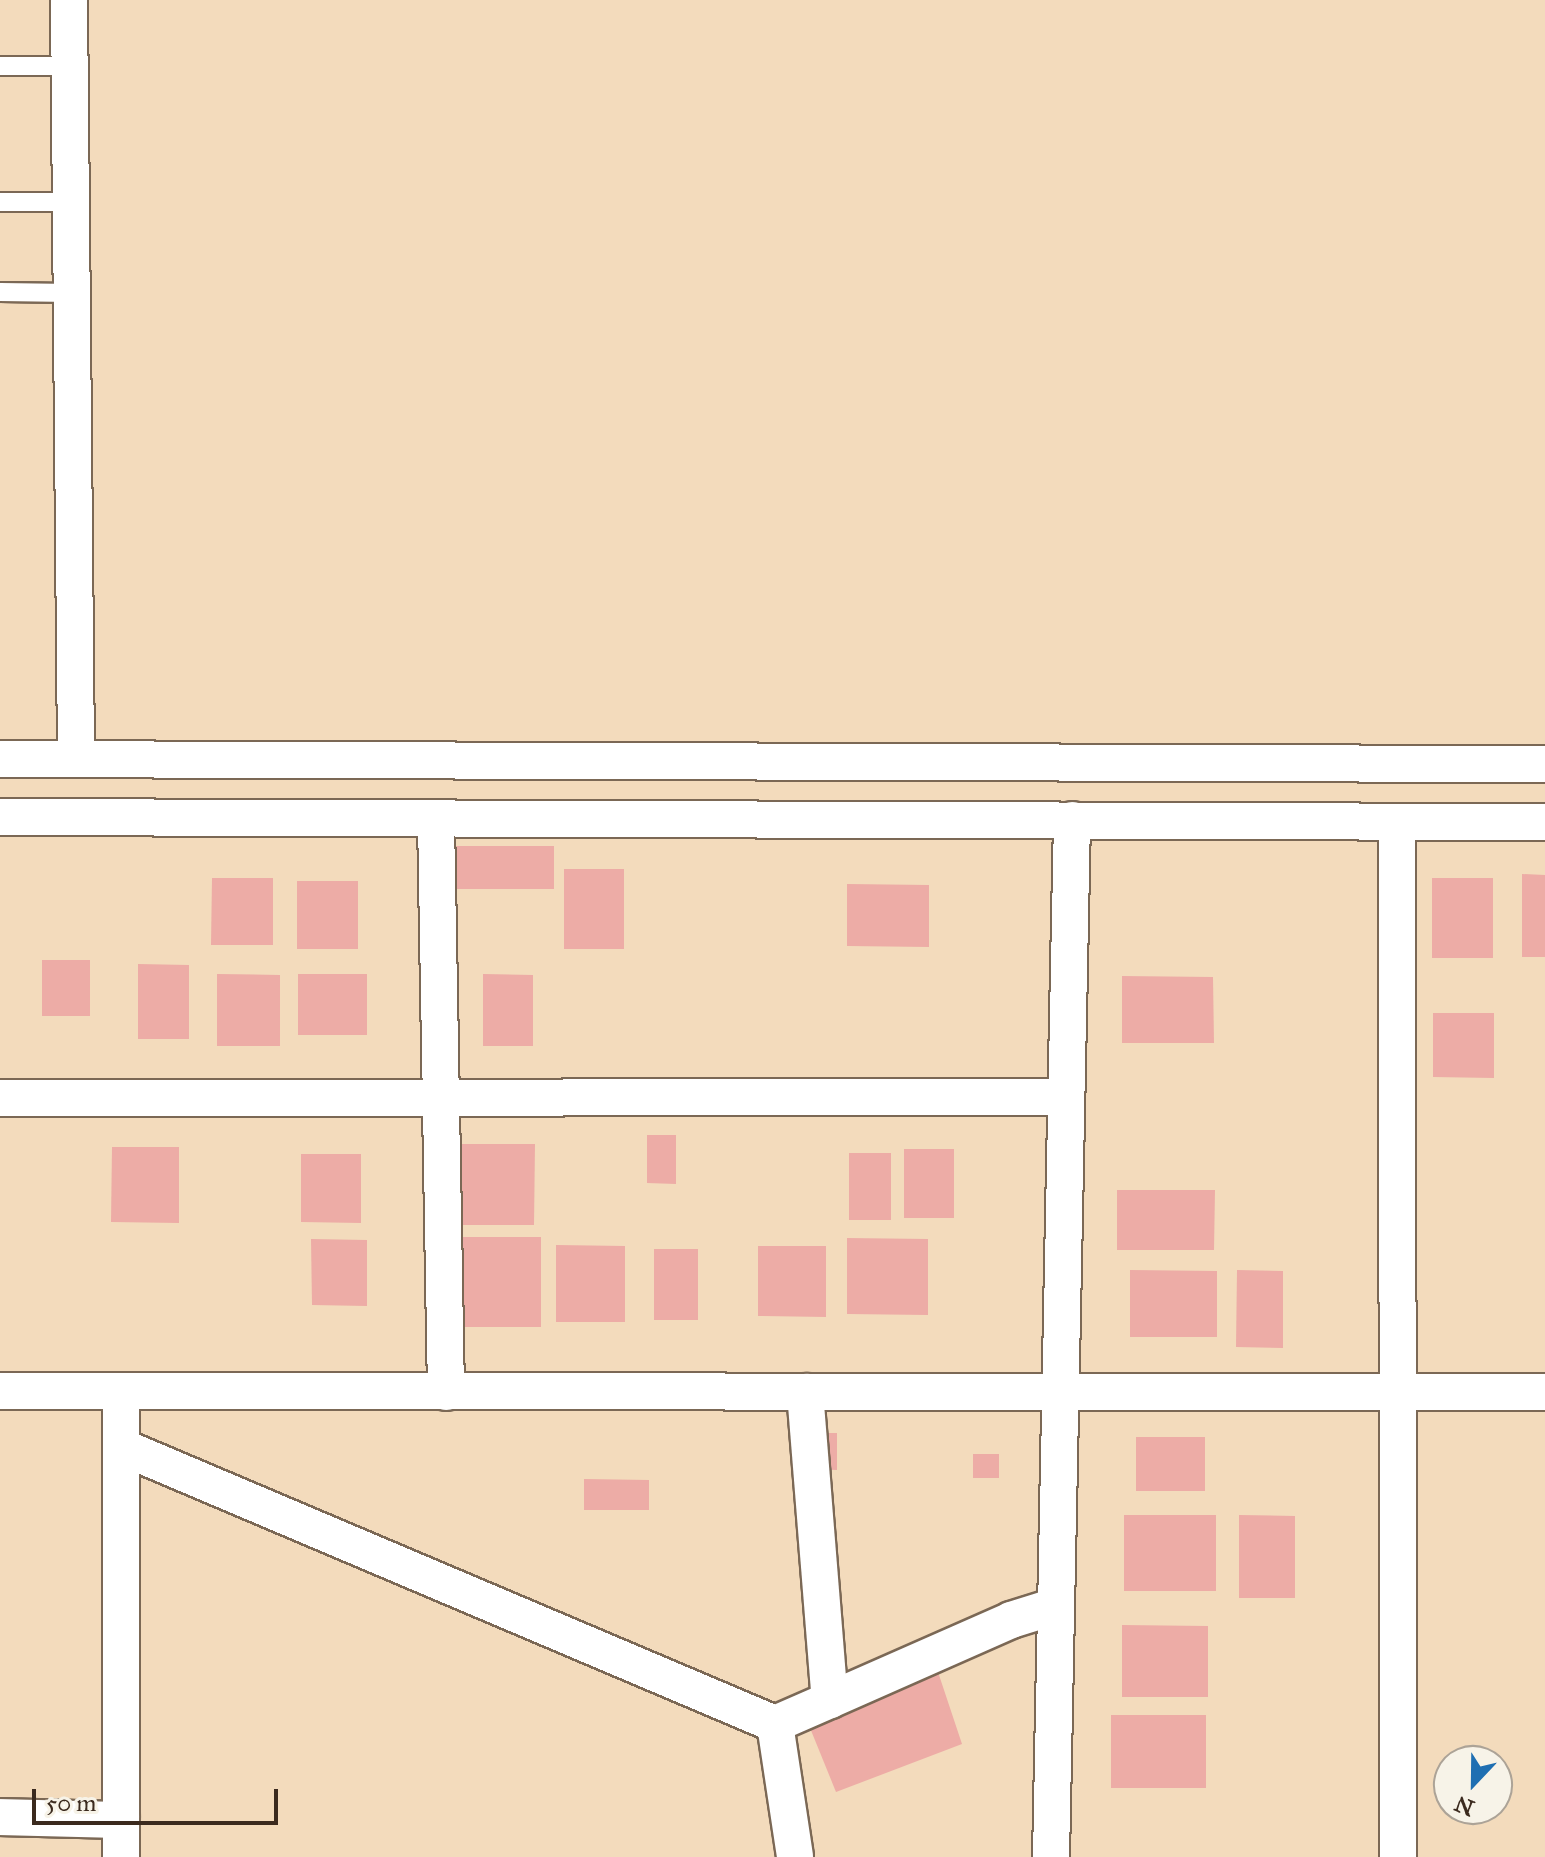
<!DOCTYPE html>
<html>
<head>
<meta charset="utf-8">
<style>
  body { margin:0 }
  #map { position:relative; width:1545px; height:1857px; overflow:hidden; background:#f3dbbc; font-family:"IM FELL Great Primer",serif }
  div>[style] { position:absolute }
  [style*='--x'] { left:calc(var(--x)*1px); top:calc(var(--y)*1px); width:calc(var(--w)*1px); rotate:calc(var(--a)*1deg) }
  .building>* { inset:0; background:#edaca6 }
  .roads { filter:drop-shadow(2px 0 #7b6855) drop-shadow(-2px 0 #7b6855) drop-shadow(0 2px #7b6855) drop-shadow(0 -2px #7b6855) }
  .service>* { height:18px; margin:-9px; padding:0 9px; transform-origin:9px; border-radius:9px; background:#fff }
  .minor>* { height:36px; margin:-18px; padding:0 18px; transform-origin:18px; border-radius:18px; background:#fff }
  span { translate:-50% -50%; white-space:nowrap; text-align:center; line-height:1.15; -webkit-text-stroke:7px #f7f3e8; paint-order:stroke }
  .north { position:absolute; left:1433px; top:1745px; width:80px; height:80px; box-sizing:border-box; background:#f7f3e8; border:2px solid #aca397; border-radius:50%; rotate:202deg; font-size:22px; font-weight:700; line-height:32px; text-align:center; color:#3b2a1e }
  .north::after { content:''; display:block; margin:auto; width:28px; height:36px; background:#1f6fb2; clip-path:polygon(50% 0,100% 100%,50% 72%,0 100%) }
  .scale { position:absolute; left:32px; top:1789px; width:246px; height:36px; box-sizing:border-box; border:4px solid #3b2a1e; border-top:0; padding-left:10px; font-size:24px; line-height:28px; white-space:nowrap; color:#3b2a1e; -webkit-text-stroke:6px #f7f3e8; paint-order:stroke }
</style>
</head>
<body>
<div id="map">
  <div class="building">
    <div style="clip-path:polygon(455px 846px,554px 846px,554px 889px,454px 889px)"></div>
    <div style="clip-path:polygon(564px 869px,624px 869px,624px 949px,564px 949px)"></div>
    <div style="clip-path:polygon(1522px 874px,1545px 875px,1545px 957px,1522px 957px)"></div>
    <div style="clip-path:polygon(212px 878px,273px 878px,273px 945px,211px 945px)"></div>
    <div style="clip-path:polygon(1432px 878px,1493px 878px,1493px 958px,1432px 958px)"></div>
    <div style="clip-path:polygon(297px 881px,358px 881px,358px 949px,297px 949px)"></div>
    <div style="clip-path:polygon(847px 884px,929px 885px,929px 947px,847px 946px)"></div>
    <div style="clip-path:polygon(42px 960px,90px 960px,90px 1016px,42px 1016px)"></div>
    <div style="clip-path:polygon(138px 964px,189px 965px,189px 1039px,138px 1039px)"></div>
    <div style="clip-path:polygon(217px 974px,280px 975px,280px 1046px,217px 1046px)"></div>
    <div style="clip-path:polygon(298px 974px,367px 974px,367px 1035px,298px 1035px)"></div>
    <div style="clip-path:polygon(483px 974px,533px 975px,533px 1046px,483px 1046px)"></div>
    <div style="clip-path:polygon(1122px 976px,1213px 977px,1214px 1043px,1122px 1043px)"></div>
    <div style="clip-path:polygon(1433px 1013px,1494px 1013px,1494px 1078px,1433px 1077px)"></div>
    <div style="clip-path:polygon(647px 1135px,676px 1135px,676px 1184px,647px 1183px)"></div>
    <div style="clip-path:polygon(456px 1144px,535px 1144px,534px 1225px,457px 1225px)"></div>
    <div style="clip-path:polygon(112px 1147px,179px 1147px,179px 1223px,111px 1222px)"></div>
    <div style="clip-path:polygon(904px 1149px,954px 1149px,954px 1218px,904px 1218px)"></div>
    <div style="clip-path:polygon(849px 1153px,891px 1153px,891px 1220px,849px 1220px)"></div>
    <div style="clip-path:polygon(301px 1154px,361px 1154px,361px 1223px,301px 1222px)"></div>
    <div style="clip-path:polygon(1117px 1190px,1215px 1190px,1214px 1250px,1117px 1250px)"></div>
    <div style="clip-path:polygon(459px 1237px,541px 1237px,541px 1327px,459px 1327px)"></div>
    <div style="clip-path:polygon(847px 1238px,928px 1239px,928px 1315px,847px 1314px)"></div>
    <div style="clip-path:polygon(311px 1239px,367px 1240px,367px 1306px,312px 1305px)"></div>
    <div style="clip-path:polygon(556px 1245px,625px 1246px,625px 1322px,556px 1322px)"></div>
    <div style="clip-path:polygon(758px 1246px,826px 1246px,826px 1317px,758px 1316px)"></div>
    <div style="clip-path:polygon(654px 1249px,698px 1249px,698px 1320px,654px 1320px)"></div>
    <div style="clip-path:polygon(1130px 1270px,1217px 1271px,1217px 1337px,1130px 1337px)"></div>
    <div style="clip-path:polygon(1237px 1270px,1283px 1271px,1283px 1348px,1236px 1347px)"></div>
    <div style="clip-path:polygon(810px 1433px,837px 1433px,837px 1470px,810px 1469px)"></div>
    <div style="clip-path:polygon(1136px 1437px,1205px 1437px,1205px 1491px,1136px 1491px)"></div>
    <div style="clip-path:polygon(973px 1454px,999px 1454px,999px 1478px,973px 1478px)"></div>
    <div style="clip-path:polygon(584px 1479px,649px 1480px,649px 1510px,584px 1510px)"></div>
    <div style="clip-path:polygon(1124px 1515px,1216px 1515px,1216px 1591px,1124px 1591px)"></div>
    <div style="clip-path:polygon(1239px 1515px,1295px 1516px,1295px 1598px,1239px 1598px)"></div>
    <div style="clip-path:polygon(1122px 1625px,1208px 1626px,1208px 1697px,1122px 1697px)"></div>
    <div style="clip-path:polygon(938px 1672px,962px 1744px,836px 1792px,808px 1723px)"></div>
    <div style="clip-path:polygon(1111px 1715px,1206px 1715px,1206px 1788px,1111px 1788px)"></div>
  </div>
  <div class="roads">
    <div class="service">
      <div style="--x:0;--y:66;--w:70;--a:0"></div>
      <div style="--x:0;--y:202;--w:71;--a:0"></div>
      <div style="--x:0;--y:292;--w:72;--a:0.8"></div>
    </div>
    <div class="minor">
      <div style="--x:69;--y:0;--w:759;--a:89.47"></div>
      <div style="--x:0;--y:759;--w:1545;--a:0.19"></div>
      <div style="--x:0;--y:817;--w:1545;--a:0.19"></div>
      <div style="--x:436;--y:819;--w:573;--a:89"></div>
      <div style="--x:1397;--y:822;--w:1035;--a:89.94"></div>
      <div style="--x:0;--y:1098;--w:1066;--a:-0.05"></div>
      <div style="--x:0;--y:1391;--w:1545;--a:0.04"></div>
      <div style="--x:805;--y:1392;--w:309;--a:85.4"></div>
      <div style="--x:830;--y:1700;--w:198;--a:-23.8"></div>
      <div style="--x:1011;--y:1620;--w:47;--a:-17.3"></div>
      <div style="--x:122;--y:1447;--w:709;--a:22.99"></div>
      <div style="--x:775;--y:1724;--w:60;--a:-23.6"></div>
      <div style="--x:775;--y:1724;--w:134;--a:81.4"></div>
      <div style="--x:0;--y:1817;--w:121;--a:1.4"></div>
      <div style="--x:121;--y:1857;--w:466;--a:-90"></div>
      <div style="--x:1051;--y:1857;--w:1037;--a:-88.84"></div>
    </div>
  </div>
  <div class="north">N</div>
  <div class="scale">50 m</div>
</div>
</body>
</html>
